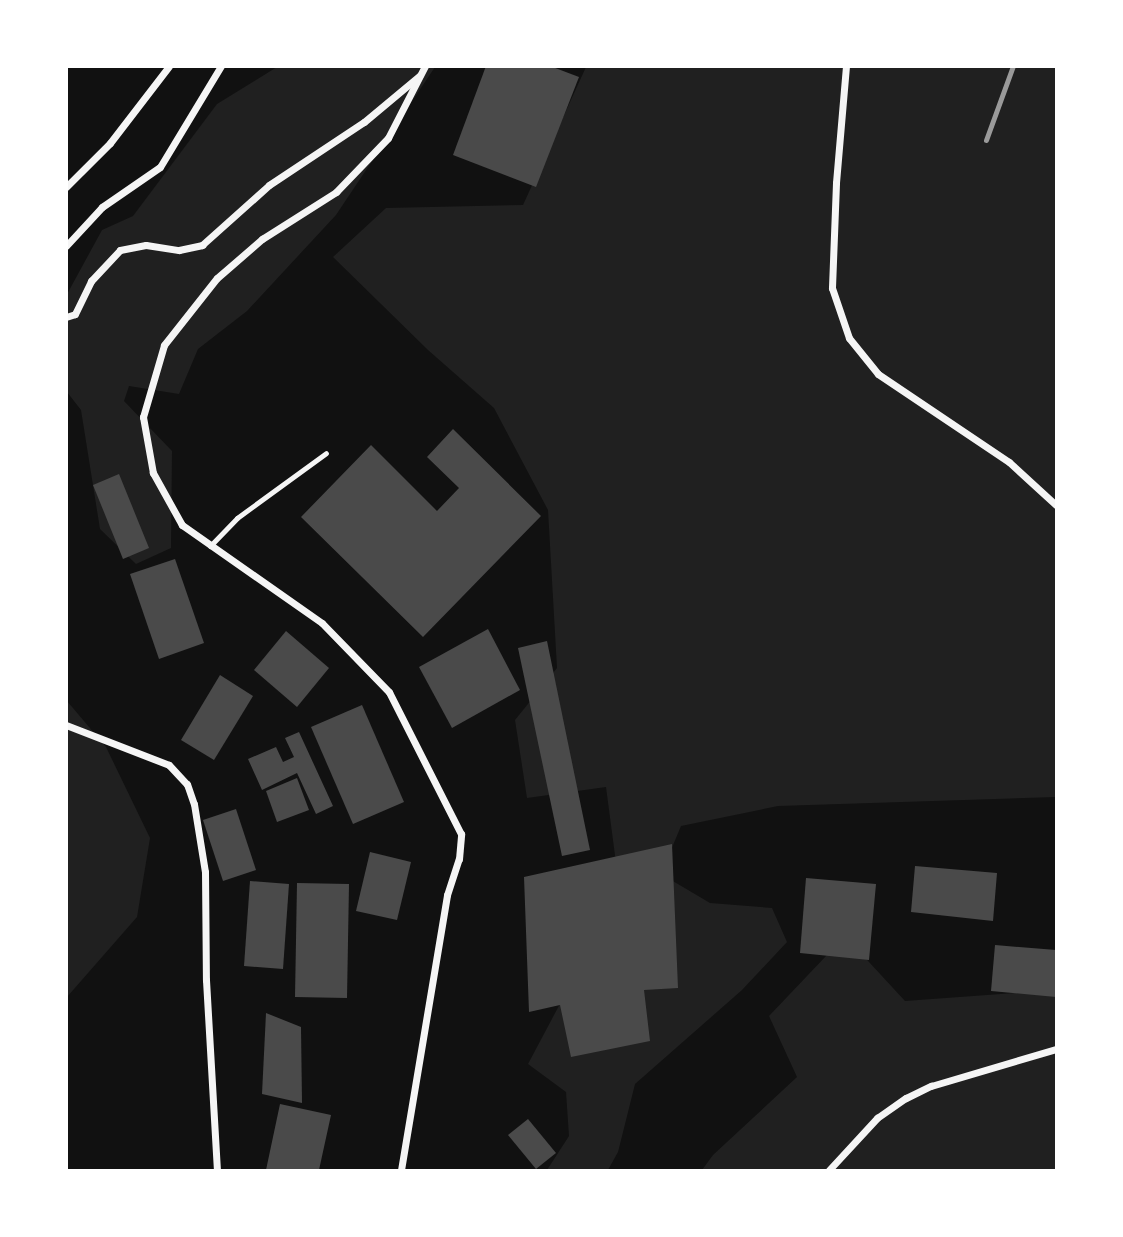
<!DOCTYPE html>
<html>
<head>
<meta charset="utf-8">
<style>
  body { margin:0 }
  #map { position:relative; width:1123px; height:1237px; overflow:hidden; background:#111; font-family:Bitter,serif }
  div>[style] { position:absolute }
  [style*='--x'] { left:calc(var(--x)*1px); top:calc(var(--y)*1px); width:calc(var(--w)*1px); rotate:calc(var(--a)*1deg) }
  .green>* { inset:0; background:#202020 }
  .building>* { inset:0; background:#4a4a4a }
  .service>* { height:5px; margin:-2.5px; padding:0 2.5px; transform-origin:2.5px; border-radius:2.5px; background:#f5f5f5 }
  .minor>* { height:7px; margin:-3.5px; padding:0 3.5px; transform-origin:3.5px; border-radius:3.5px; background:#f5f5f5 }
  .rail>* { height:5px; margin:-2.5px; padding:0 2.5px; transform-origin:2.5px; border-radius:2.5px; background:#9a9a9a }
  span { translate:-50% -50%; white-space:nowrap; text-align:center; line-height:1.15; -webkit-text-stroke:7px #fff; paint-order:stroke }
  .frame { position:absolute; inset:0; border:68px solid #fff; pointer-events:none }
</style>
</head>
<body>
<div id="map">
  <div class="green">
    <div style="clip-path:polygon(277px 67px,435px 67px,336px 215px,247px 311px,198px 349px,179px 394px,129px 386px,124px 401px,172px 451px,171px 548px,136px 564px,100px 529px,81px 410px,67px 392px,66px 296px,102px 230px,133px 216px,217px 104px)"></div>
    <div style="clip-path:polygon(586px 67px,1056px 67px,1056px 797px,778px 806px,681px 826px,661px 874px,710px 903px,772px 908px,787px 942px,742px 990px,635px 1084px,618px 1152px,608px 1170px,547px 1170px,569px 1136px,566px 1092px,528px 1064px,562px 1000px,623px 916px,606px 787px,527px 798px,515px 720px,557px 668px,548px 510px,494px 408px,428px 350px,333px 257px,386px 208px,523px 205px)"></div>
    <div style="clip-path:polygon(67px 701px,106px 747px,150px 838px,137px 917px,67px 997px)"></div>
    <div style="clip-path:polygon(845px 936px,905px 1001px,1056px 990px,1056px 1170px,702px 1170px,713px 1155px,797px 1077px,769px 1016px)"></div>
  </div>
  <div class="building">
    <div style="clip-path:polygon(486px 66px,550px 66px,579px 77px,536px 187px,453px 155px)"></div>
    <div style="clip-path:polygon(453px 429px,541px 516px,423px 637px,301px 517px,371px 445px,437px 511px,459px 488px,427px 457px)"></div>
    <div style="clip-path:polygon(119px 474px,149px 548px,123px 559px,93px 485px)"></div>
    <div style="clip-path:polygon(175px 559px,204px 643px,159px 659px,130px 574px)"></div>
    <div style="clip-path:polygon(488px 629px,520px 690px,452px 728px,419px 667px)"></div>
    <div style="clip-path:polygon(286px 631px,329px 668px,297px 707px,254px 670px)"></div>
    <div style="clip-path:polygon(547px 641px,590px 850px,562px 856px,518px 648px)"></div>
    <div style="clip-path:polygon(220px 675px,253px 696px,214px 760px,181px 740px)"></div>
    <div style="clip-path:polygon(362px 705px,404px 802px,353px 824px,311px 727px)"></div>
    <div style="clip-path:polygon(299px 732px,333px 806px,316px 814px,297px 773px,262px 790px,248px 759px,276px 747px,283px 762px,294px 757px,285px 738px)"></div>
    <div style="clip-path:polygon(297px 778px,309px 810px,277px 822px,266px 791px)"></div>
    <div style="clip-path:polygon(236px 809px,256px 870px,223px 881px,203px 820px)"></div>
    <div style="clip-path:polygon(672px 844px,678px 988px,644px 990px,650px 1041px,571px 1057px,560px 1005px,529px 1012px,524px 877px)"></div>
    <div style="clip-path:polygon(370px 852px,411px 862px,397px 920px,356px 911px)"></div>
    <div style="clip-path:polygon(915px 866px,997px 873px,993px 921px,911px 912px)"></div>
    <div style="clip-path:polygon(806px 878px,876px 884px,869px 960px,800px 953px)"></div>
    <div style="clip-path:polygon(250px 881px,289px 884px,283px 969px,244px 966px)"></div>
    <div style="clip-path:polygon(297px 883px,349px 884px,347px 998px,295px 997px)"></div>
    <div style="clip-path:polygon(995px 945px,1056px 950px,1056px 997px,991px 991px)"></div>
    <div style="clip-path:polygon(266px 1013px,301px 1027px,302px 1103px,262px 1094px)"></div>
    <div style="clip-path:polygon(280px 1104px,331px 1115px,319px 1170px,266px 1170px)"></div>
    <div style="clip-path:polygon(528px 1119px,556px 1153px,536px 1169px,508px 1135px)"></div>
  </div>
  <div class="service">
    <div style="--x:210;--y:546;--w:39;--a:-46"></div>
    <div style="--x:237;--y:518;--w:110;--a:-36.1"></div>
  </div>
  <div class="minor">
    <div style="--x:846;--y:66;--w:117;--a:94.9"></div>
    <div style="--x:836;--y:183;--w:105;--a:92.2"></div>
    <div style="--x:832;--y:288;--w:53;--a:71.2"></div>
    <div style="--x:849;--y:338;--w:46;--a:51.1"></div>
    <div style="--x:878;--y:374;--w:158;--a:33.9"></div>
    <div style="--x:1009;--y:462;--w:64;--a:42.5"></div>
    <div style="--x:66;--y:187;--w:62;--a:-45"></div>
    <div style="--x:110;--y:143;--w:97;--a:-52.5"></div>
    <div style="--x:66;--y:246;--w:53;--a:-47.3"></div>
    <div style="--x:102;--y:207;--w:70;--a:-34.6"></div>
    <div style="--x:160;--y:167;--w:118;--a:-58.9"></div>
    <div style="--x:66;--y:317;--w:9;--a:-18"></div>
    <div style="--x:75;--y:314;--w:37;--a:-64"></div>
    <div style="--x:91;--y:281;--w:42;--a:-46.9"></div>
    <div style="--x:120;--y:250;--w:26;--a:-11"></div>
    <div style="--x:146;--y:245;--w:33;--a:9"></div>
    <div style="--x:179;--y:250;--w:24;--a:-12"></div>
    <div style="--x:202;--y:245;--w:90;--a:-41.8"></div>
    <div style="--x:269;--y:185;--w:114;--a:-33.6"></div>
    <div style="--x:364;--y:122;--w:72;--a:-39.9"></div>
    <div style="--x:66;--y:725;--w:110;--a:21.2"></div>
    <div style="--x:169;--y:765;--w:26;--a:47"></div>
    <div style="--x:187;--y:784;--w:21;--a:71"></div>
    <div style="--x:194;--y:804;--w:69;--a:80.8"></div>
    <div style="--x:205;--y:872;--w:108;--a:89.5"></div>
    <div style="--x:206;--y:980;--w:190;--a:86.7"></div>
    <div style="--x:401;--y:1170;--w:279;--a:-80.5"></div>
    <div style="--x:447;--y:895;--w:38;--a:-72"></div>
    <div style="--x:459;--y:859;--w:25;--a:-85"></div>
    <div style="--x:461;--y:834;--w:159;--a:-116.9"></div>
    <div style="--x:389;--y:692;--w:96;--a:-134.2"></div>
    <div style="--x:322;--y:623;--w:171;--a:-145"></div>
    <div style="--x:182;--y:525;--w:60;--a:-119.1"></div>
    <div style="--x:153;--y:473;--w:57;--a:-100.1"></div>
    <div style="--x:143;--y:417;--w:75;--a:-73.7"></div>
    <div style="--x:164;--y:345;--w:85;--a:-51.7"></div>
    <div style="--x:217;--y:278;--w:60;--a:-40.9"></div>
    <div style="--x:262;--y:239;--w:88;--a:-32.4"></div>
    <div style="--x:336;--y:192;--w:75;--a:-46.1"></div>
    <div style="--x:388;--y:138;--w:81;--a:-62.8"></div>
    <div style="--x:829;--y:1170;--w:71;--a:-47.3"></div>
    <div style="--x:877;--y:1118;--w:35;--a:-35"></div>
    <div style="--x:906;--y:1098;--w:28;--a:-26"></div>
    <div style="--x:931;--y:1086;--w:130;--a:-16.5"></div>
  </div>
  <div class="rail">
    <div style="--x:986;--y:140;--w:79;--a:-70"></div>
  </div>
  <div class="frame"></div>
</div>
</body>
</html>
